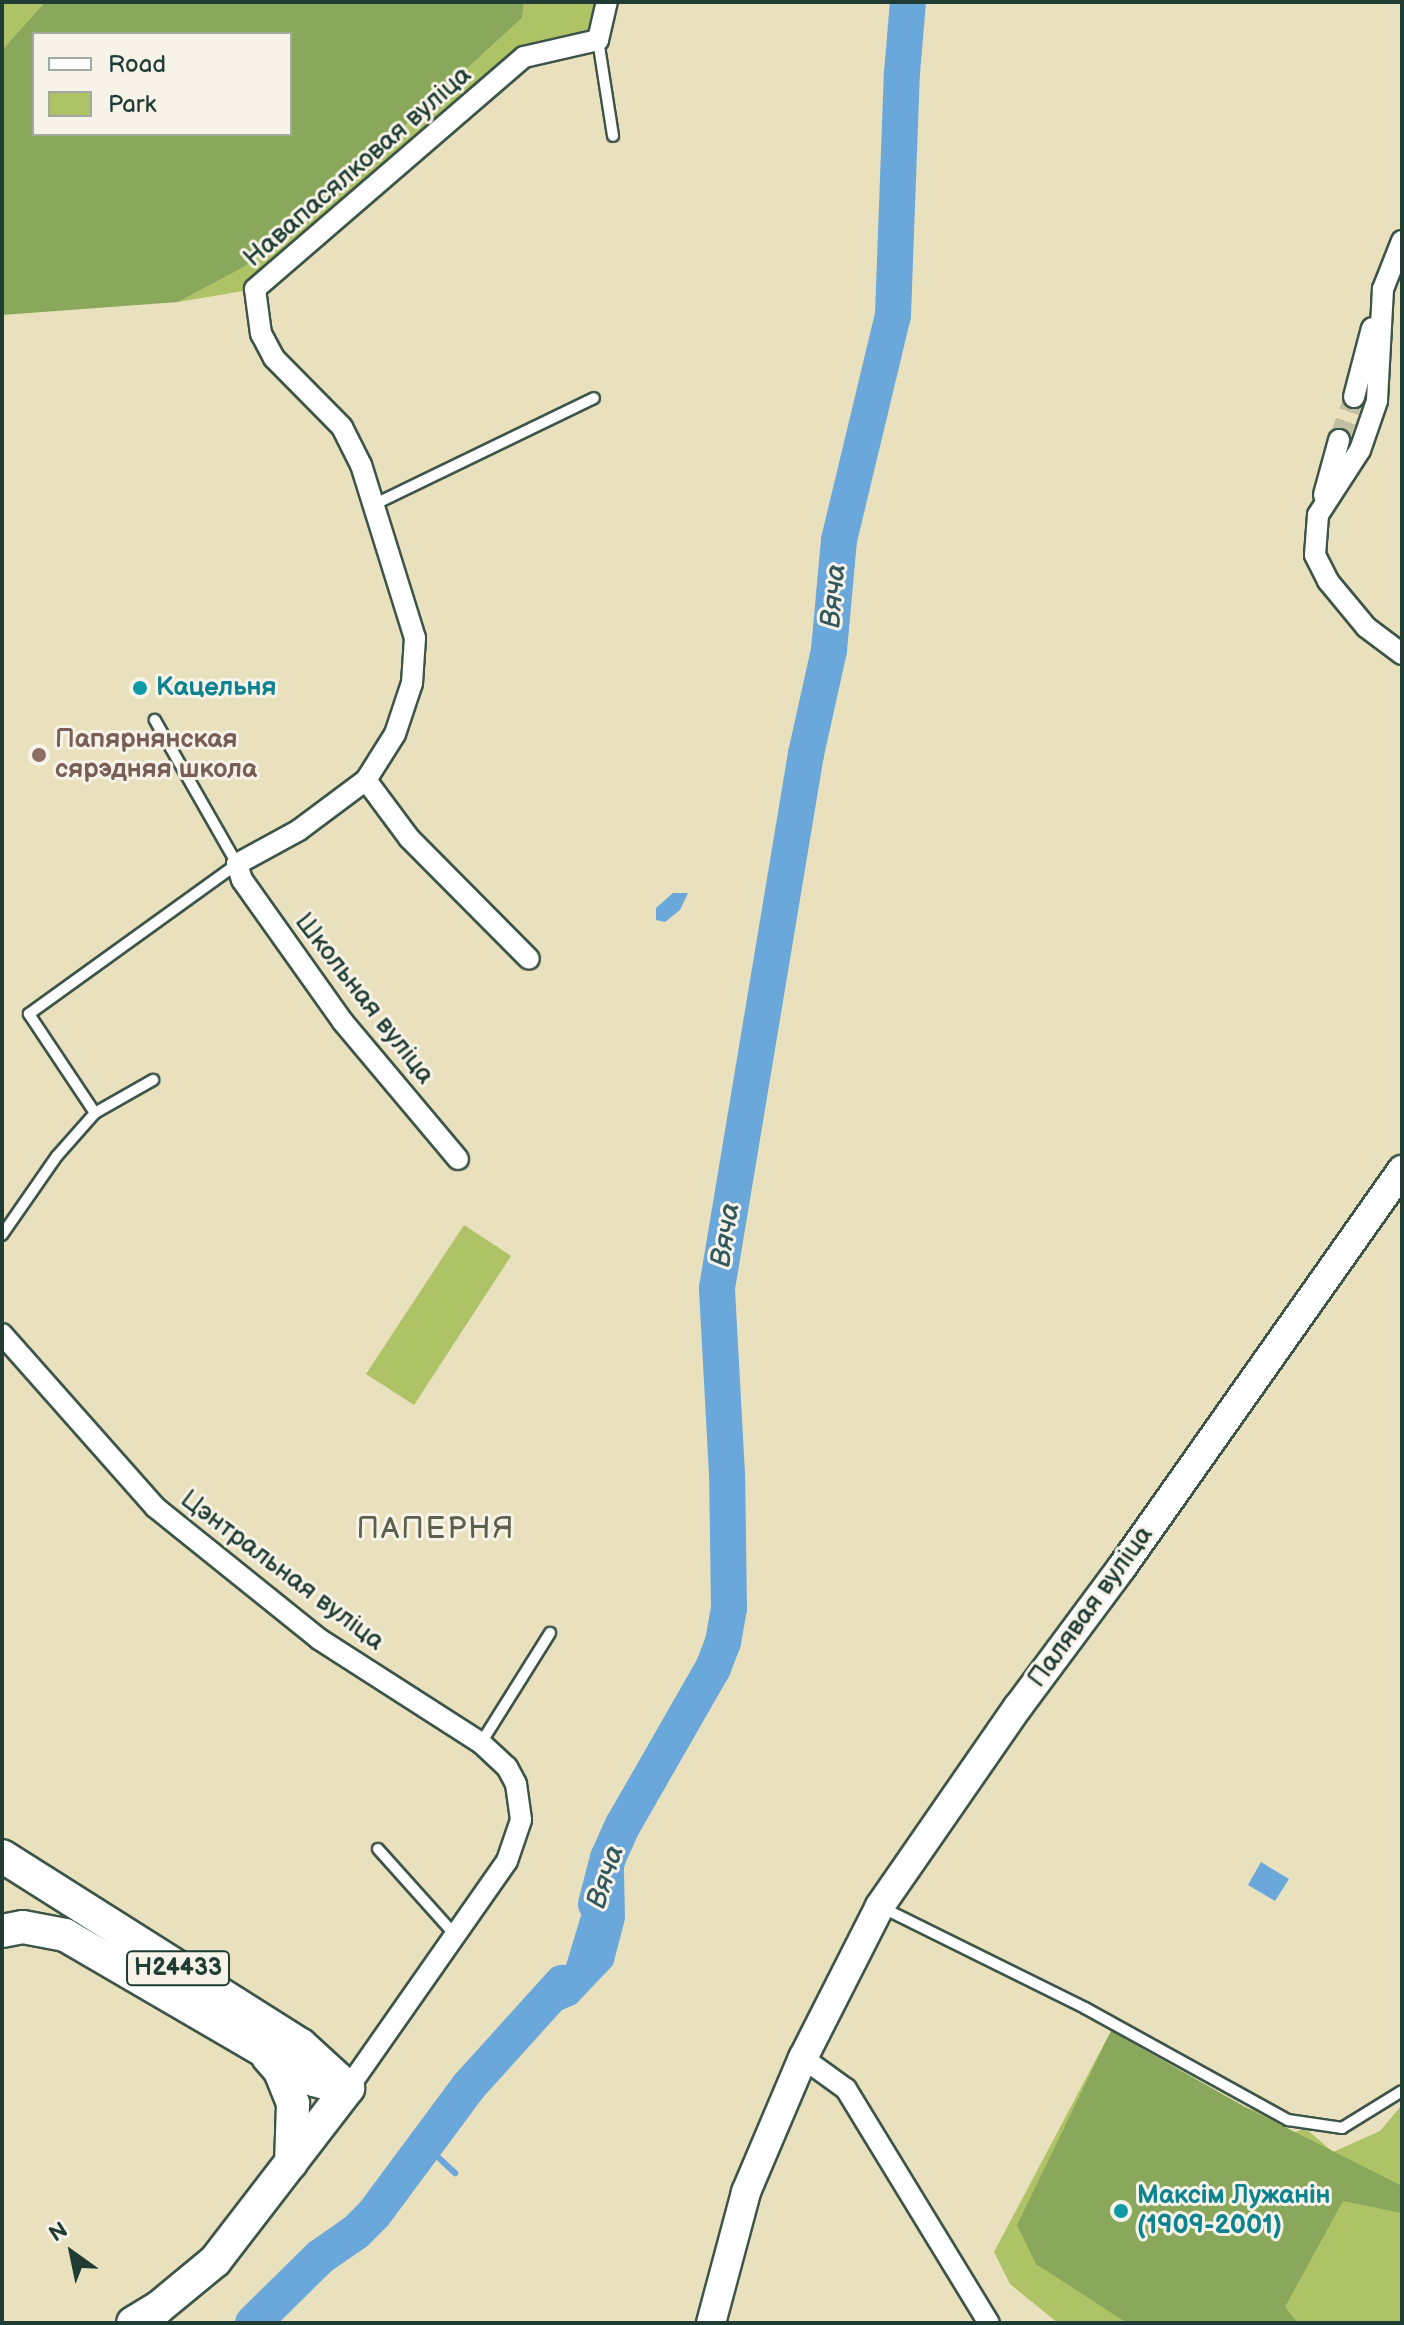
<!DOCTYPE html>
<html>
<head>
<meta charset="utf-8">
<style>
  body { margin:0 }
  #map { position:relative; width:1404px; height:2325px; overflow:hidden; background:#e9e0bd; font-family:"Balsamiq Sans",sans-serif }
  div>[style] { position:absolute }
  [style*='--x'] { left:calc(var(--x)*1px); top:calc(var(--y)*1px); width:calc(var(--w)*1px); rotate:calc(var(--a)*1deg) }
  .green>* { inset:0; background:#aec266 }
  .forest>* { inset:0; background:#8aa85b }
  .water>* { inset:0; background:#6aa8dc }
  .stream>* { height:6px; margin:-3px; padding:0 3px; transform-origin:3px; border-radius:3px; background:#6aa8dc }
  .river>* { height:36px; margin:-18px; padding:0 18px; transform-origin:18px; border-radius:18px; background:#6aa8dc }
  .minor-tunnel>* { height:20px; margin-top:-10px; transform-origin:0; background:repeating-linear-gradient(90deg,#c1bfa2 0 20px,transparent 0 30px) }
  .roads { filter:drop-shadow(2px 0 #3d5549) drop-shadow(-2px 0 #3d5549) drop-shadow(0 2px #3d5549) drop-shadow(0 -2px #3d5549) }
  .service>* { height:10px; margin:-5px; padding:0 5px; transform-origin:5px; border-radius:5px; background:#fff }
  .minor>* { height:20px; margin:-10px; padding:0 10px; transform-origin:10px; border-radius:10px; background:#fff }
  .secondary>* { height:28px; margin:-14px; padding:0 14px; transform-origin:14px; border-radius:14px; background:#fff }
  .trunk>* { height:32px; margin:-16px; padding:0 16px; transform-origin:16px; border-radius:16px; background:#fff }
  .dots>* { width:22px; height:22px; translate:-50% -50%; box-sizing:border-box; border:4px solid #f7f3e8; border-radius:50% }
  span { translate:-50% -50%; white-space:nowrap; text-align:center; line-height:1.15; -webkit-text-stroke:6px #f7f3e8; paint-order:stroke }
  .shield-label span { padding:2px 6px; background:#f7f3e8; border:2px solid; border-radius:6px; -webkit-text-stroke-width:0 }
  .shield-label { font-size:24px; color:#1f3d34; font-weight:700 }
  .street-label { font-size:26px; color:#1f3d34 }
  .culture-label { font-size:26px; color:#0d838f; font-weight:700 }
  .left { translate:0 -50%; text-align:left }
  .education-label { font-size:26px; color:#785e54; font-weight:700 }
  .water-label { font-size:28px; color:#32585e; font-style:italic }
  .quarter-label { font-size:30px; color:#5c5f49; letter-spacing:2px }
  .frame { position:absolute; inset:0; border:4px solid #1f3d34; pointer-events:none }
  .legend { position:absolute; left:32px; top:32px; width:260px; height:104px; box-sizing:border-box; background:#f7f3e8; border:2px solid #a1aaa0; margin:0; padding:10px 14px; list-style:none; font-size:24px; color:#1f3d34 }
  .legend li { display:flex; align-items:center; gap:16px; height:40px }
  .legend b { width:40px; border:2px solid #a1aaa0 }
  .north { position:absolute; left:32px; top:2213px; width:80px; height:80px; -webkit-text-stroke:6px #f7f3e8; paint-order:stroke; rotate:327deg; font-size:22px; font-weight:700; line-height:32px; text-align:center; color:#1f3d34 }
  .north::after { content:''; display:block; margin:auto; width:28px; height:36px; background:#1f3d34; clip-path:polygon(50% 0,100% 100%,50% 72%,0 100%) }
</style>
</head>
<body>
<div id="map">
  <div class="green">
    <div style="clip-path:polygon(2px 2px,45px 2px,2px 50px)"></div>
    <div style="clip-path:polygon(524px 2px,607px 2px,598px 40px,524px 57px,255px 289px,178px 302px,244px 267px,286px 235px,522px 18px)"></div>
    <div style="clip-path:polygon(464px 1225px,511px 1256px,414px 1405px,366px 1374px)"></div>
    <div style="clip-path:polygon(1111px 2031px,1245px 2107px,1275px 2118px,1274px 2129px,1289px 2135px,1305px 2128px,1333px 2152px,1380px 2131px,1402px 2105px,1402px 2323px,1058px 2323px,1010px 2284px,994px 2252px)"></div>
  </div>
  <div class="forest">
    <div style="clip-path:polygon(evenodd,45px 2px,524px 2px,522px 18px,286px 235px,244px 267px,178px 302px,2px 315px,2px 50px,45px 2px,34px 34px,290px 34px,290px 134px,34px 134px,34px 34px)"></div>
    <div style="clip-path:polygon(1111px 2031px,1245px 2107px,1402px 2186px,1402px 2213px,1343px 2201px,1285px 2307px,1298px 2323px,1127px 2323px,1036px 2264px,1017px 2225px)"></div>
  </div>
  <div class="water">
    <div style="clip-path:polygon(673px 893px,688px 893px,680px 910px,665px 922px,656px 920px,656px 908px)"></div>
    <div style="clip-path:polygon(623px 1825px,625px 1919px,613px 1965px,576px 2004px,550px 2015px,528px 2017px,566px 1965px,590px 1886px,608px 1858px)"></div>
    <div style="clip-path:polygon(1261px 1862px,1289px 1879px,1275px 1901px,1248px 1885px)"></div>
  </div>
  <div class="stream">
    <div style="--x:426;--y:2146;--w:40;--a:43"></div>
  </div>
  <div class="river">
    <div style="--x:596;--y:1904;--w:48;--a:-75.4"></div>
    <div style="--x:608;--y:1858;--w:36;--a:-66"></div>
    <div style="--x:623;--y:1825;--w:181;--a:-60.2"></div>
    <div style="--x:713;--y:1668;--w:28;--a:-69"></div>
    <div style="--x:723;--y:1642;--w:34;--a:-80"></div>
    <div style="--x:729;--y:1609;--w:135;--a:-90.8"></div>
    <div style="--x:727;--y:1474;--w:186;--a:-93.1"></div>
    <div style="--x:717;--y:1288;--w:541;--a:-80.54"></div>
    <div style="--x:806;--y:754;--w:107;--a:-77.5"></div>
    <div style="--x:829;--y:650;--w:110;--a:-84.8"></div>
    <div style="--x:839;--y:540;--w:231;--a:-76.5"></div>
    <div style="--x:893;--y:315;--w:242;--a:-87.9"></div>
    <div style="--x:902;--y:73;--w:71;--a:-85.2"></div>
    <div style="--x:253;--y:2323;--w:94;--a:-44.6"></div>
    <div style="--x:320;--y:2257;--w:44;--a:-34.8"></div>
    <div style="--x:356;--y:2232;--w:25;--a:-45"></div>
    <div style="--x:374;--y:2214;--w:159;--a:-53.4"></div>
    <div style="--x:469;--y:2086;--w:139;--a:-47.9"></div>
  </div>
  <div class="minor-tunnel">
    <div style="--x:1339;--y:440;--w:46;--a:-70.8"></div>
  </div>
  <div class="roads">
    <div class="service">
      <div style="--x:598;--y:40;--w:97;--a:81.1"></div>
      <div style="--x:375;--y:504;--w:243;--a:-25.8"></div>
      <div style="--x:95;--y:1113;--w:119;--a:-123.7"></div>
      <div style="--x:29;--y:1014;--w:256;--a:-35.8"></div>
      <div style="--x:237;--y:864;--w:166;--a:-119.7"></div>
      <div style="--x:2;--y:1235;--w:96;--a:-55.2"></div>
      <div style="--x:57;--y:1156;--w:57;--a:-48.5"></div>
      <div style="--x:95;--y:1113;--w:67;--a:-29.6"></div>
      <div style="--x:481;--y:1743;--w:130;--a:-57.9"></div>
      <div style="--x:378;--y:1849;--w:117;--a:48.1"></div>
      <div style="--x:883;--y:1908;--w:225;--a:26.3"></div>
      <div style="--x:1085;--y:2008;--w:232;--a:28.9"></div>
      <div style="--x:1288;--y:2120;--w:55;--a:8.4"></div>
      <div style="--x:1342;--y:2128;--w:70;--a:-31.7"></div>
    </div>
    <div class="minor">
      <div style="--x:1402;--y:241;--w:52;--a:111.6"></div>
      <div style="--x:1383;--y:289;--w:112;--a:93.1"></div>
      <div style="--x:1377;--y:401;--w:52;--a:109.1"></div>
      <div style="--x:1360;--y:450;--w:77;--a:122.9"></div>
      <div style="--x:1318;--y:515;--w:40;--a:94.3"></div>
      <div style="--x:1315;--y:555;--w:29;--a:63"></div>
      <div style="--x:1328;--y:581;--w:60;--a:50.4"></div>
      <div style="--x:1366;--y:627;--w:45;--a:36.9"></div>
      <div style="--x:1354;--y:397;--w:71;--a:-75.4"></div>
      <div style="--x:1324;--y:495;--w:57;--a:-74.7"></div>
      <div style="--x:366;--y:780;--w:72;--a:53.4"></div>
      <div style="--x:409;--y:838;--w:170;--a:45.2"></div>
      <div style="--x:458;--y:1159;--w:179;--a:-130"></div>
      <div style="--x:343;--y:1022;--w:174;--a:-125.4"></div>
      <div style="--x:242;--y:880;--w:17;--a:-107"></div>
      <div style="--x:237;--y:864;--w:71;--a:-28.7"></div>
      <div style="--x:299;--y:830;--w:84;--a:-36.7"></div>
      <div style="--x:366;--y:780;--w:54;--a:-57.8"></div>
      <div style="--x:395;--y:734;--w:54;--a:-71.6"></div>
      <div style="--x:412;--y:683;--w:45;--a:-86.2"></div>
      <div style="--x:415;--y:638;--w:181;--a:-107.3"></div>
      <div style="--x:361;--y:465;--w:42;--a:-116.6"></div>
      <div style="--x:342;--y:427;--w:97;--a:-134.6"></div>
      <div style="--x:274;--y:358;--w:27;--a:-118"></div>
      <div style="--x:261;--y:334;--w:45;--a:-97.6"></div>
      <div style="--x:255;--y:289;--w:355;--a:-40.8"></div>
      <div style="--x:524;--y:57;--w:76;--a:-12.9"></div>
      <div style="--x:598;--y:40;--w:39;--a:-77"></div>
      <div style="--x:2;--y:1334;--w:231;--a:48.5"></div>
      <div style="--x:155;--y:1507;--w:211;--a:38.8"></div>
      <div style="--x:319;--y:1639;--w:193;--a:32.7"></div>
      <div style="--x:481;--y:1743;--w:35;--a:43"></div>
      <div style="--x:507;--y:1767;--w:19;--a:62"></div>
      <div style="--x:516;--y:1784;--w:36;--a:82"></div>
      <div style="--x:521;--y:1820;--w:43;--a:108.9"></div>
      <div style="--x:507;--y:1861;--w:277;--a:125"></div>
      <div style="--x:803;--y:2058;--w:53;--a:35.8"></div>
      <div style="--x:846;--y:2089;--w:274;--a:58.6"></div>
    </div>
    <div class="secondary">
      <div style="--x:711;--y:2323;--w:136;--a:-75"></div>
      <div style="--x:746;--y:2192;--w:146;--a:-67"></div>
      <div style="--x:803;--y:2058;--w:170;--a:-63.1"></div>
      <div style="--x:880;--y:1906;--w:242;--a:-55.3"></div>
      <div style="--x:1018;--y:1707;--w:174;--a:-53.4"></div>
      <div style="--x:1122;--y:1567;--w:486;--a:-54.8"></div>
    </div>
    <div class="trunk">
      <div style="--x:2;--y:1856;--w:354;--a:32.3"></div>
      <div style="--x:301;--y:2045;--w:64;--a:42.5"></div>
      <div style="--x:2;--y:1931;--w:21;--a:-11"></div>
      <div style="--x:23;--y:1927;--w:43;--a:10.8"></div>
      <div style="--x:65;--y:1935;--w:288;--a:30.2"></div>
      <div style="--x:314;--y:2080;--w:20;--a:15"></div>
      <div style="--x:268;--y:2057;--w:18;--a:49"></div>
      <div style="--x:280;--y:2071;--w:35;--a:68"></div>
      <div style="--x:293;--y:2104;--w:59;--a:91.9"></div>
      <div style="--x:133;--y:2323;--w:29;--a:-31"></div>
      <div style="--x:158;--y:2308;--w:74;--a:-39.5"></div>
      <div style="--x:215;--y:2261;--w:218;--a:-52.4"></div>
    </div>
  </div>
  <div class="dots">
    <div style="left:140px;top:688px;background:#0f9aa8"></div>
    <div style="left:39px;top:755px;background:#8d6e63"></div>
    <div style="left:1121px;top:2211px;background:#0f9aa8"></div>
  </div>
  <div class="shield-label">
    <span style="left:178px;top:1968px">Н24433</span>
  </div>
  <div class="street-label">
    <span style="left:358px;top:167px;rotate:-41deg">Навапасялковая вуліца</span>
    <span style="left:364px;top:999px;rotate:52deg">Школьная вуліца</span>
    <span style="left:282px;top:1571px;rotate:37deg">Цэнтральная вуліца</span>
    <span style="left:1091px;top:1607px;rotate:-54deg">Палявая вуліца</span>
  </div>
  <div class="culture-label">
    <span class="left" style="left:156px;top:688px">Кацельня</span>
    <span class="left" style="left:1137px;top:2211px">Максiм Лужанiн<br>(1909-2001)</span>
  </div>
  <div class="education-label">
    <span class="left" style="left:55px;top:755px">Папярнянская<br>сярэдняя школа</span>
  </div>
  <div class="water-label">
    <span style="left:834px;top:596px;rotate:-85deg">Вяча</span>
    <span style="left:726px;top:1235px;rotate:-81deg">Вяча</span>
    <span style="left:606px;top:1877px;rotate:-72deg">Вяча</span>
  </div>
  <div class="quarter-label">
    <span style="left:436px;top:1529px">ПАПЕРНЯ</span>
  </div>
  <div class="frame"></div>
  <ul class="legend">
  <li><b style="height:10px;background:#fff"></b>Road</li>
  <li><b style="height:22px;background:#aec266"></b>Park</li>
  </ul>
  <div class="north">N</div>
</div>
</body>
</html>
